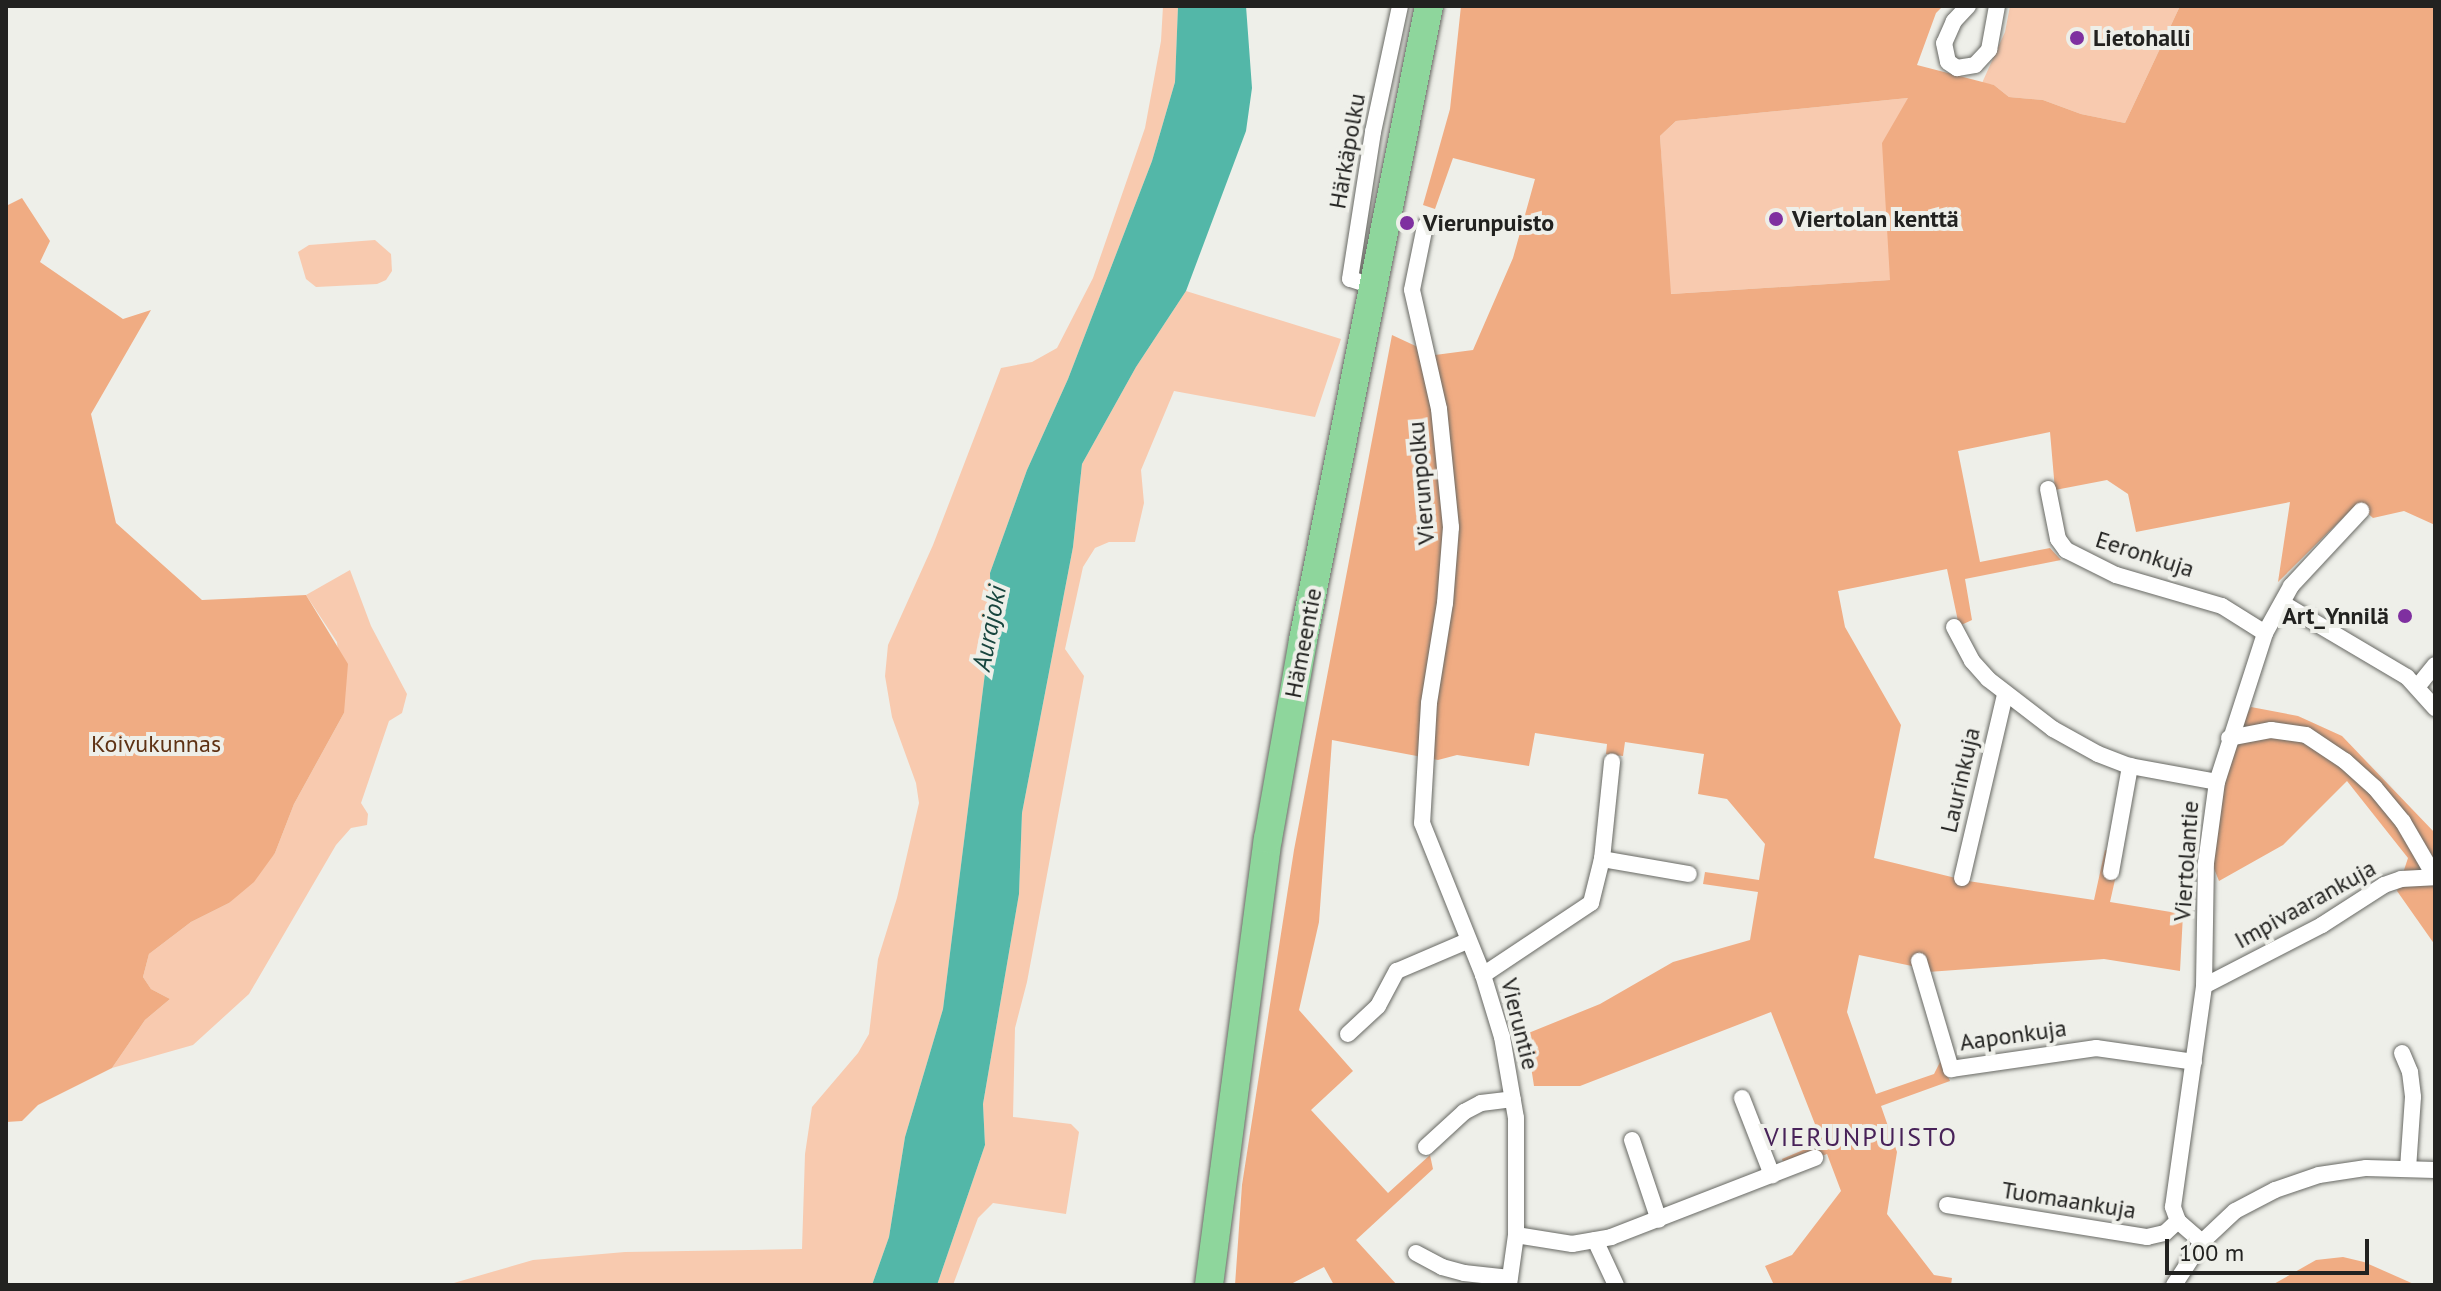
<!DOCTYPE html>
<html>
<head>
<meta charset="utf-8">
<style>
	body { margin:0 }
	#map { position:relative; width:2441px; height:1291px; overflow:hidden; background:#eeefe9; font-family:"PT Sans",sans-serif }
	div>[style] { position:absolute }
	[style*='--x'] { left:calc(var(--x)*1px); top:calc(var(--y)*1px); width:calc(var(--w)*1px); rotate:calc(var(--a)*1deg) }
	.green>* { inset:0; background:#f8caaf }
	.forest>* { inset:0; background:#f0ac83 }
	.water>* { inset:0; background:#53b7a8 }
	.roads { filter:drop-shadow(0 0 2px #686964) drop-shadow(0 0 2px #686964) }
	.minor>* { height:16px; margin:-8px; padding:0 8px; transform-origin:8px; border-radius:8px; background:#fff }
	.trunk>* { height:28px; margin:-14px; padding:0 14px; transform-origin:14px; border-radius:14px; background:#8ed69c }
	.dots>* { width:22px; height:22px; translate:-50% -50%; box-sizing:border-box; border:4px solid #eeefe9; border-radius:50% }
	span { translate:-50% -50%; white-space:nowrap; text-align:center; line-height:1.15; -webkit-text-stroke:8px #eeefe9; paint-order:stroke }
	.poi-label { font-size:24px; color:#222220; font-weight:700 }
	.left { translate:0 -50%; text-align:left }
	.right { translate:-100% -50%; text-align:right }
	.street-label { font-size:24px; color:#222220 }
	.park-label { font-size:24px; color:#5e3214 }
	.water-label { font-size:26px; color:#18453e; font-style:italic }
	.neighbourhood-label { font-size:26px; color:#482259; letter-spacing:2px }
	.frame { position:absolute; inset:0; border:8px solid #222220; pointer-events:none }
	.scale { position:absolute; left:2165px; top:1239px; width:204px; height:36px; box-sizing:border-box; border:4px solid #222220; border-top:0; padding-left:10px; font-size:24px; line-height:28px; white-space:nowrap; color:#222220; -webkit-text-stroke:6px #eeefe9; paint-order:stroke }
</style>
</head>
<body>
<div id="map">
	<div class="green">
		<div style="clip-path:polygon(1163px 6px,1178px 6px,1175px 82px,1152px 161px,1068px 379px,1027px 470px,990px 573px,991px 625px,943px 1009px,905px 1137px,889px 1237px,872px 1285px,447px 1285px,533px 1260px,625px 1252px,802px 1249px,805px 1154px,812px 1107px,858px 1053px,869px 1034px,878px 959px,897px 898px,919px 803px,916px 783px,892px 717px,885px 676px,888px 645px,933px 545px,1001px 368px,1032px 362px,1057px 348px,1093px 278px,1145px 128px,1161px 41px)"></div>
		<div style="clip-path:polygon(2010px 6px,2180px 6px,2125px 123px,2081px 114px,2043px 100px,2009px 97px,1994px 85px,1982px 83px,2005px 32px)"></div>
		<div style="clip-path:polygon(1908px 98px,1890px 280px,1670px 294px,1660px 136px,1676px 121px)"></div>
		<div style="clip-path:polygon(375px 240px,391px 254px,392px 271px,386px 280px,377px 284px,316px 287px,306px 279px,298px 252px,309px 245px)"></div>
		<div style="clip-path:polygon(1186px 291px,1341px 339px,1315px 417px,1174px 391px,1141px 470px,1144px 503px,1135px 542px,1109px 542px,1095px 548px,1083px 567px,1065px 649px,1084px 676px,1027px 982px,1015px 1028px,1013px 1117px,1071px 1124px,1079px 1132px,1066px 1214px,993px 1203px,978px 1218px,953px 1285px,937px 1285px,985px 1145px,983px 1104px,1019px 894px,1022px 813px,1073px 547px,1082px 464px,1136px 367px)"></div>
		<div style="clip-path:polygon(350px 570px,371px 626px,407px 694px,402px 713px,389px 721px,361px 803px,368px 814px,367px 825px,351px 828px,336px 845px,249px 994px,193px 1045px,112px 1068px,145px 1020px,170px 999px,151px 989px,143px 977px,149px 954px,191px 922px,229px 903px,275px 853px,294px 804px,344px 713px,337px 642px,306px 595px)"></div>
	</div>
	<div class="forest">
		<div style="clip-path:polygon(evenodd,1461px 6px,1943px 6px,1936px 13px,1917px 65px,1994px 85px,2009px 97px,2043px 100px,2081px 114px,2125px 123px,2180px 6px,2435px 6px,2435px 525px,2404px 511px,2373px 518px,2357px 504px,2278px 582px,2290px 502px,2136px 532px,2128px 494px,2107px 480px,2055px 490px,2050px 432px,1958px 451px,1980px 562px,2050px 548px,2061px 560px,1965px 579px,1972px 620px,1959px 626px,1947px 569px,1838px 591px,1845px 627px,1901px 725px,1874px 858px,1968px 881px,2094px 900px,2105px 850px,2121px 853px,2110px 902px,2183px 914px,2180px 971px,2104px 959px,1928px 972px,1922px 994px,1912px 966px,1859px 955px,1847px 1012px,1876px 1094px,1934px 1074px,1941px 1060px,1950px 1081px,1881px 1106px,1897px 1152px,1887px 1214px,1934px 1275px,1952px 1278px,1951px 1285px,1774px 1285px,1765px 1266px,1792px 1255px,1841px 1191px,1827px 1154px,1786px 1170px,1782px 1159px,1822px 1142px,1771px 1012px,1580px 1086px,1534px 1086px,1526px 1034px,1600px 1004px,1673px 962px,1750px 940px,1758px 892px,1703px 884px,1705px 872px,1759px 880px,1765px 844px,1727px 799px,1698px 794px,1704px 754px,1625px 742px,1623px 756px,1606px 754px,1607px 744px,1535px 733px,1529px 766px,1457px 755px,1438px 760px,1332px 740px,1319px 922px,1299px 1010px,1353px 1071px,1311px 1110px,1388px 1193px,1430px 1155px,1433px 1169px,1356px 1240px,1397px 1285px,1334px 1285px,1324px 1267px,1289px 1285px,1235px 1285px,1242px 1185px,1294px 850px,1392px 335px,1435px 355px,1473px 350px,1513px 258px,1535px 179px,1453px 158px,1435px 209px,1423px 205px,1450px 109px,1461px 6px,1908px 98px,1882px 143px,1890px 280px,1671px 294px,1660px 136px,1676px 121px,1908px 98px)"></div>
		<div style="clip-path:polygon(22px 198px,50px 241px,40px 262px,123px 319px,151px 310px,91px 414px,116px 523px,202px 600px,306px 595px,348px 664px,344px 713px,294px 804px,275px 853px,254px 882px,229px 903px,191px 922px,149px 954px,143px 977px,151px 989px,170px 999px,145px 1020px,112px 1068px,38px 1105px,22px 1121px,6px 1122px,6px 206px)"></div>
		<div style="clip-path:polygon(2251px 707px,2298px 716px,2342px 736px,2435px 833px,2435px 945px,2397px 891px,2408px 858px,2347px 781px,2283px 845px,2219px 881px,2213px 866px,2222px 796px,2239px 728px)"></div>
		<div style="clip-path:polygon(2343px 1257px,2364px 1262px,2416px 1285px,2272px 1285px,2316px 1260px)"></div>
	</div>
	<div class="water">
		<div style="clip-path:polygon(1178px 6px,1246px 6px,1252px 88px,1246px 131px,1186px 291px,1136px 367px,1082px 464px,1073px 547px,1022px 813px,1019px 894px,983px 1104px,985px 1145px,937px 1285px,872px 1285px,889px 1237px,905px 1137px,943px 1009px,991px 625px,990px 573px,1027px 470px,1068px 379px,1152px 161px,1175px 82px)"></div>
	</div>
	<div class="roads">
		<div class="minor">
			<div style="--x:1968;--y:6;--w:21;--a:133"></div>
			<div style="--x:1954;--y:21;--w:24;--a:114"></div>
			<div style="--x:1944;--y:43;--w:19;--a:78"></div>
			<div style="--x:1948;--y:62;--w:11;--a:34"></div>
			<div style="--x:1957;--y:68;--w:18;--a:-9"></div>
			<div style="--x:1975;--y:65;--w:21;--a:-47"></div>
			<div style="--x:1989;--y:50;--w:45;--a:-79.7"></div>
			<div style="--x:1425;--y:226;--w:65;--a:101.5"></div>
			<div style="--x:1412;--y:290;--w:122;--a:77.2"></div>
			<div style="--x:1439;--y:409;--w:119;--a:84.2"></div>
			<div style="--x:1451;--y:527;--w:76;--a:94.5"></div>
			<div style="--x:1445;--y:603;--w:101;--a:99.1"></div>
			<div style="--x:1429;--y:703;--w:120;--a:93.3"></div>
			<div style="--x:1422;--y:823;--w:164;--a:68.1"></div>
			<div style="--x:1483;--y:975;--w:65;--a:73"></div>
			<div style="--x:1502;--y:1037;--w:82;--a:80.2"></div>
			<div style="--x:1516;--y:1118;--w:117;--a:90"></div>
			<div style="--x:1516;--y:1235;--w:50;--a:98"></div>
			<div style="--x:1375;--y:287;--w:26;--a:-162"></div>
			<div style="--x:1350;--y:279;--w:149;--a:-81.1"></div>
			<div style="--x:1373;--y:132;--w:129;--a:-77.9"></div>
			<div style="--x:2048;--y:489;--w:51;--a:78.7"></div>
			<div style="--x:2058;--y:539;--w:14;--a:54"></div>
			<div style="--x:2066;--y:550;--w:56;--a:26.6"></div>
			<div style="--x:2116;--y:575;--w:110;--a:16.3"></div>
			<div style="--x:2222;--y:606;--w:51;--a:32.1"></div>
			<div style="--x:2282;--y:603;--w:145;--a:30.6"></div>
			<div style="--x:2407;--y:677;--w:42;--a:47.9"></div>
			<div style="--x:1954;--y:627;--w:38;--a:62"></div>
			<div style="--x:1972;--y:661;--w:24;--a:48"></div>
			<div style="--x:1988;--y:679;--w:82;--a:37.6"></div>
			<div style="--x:2053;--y:729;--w:51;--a:29.1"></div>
			<div style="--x:2098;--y:754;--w:34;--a:21"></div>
			<div style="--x:2130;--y:766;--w:88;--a:10.4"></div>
			<div style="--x:2418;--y:686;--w:27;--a:-51"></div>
			<div style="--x:2229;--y:738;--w:43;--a:-10.8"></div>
			<div style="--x:2271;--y:730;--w:35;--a:8"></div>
			<div style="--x:2306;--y:735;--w:47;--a:33.7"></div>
			<div style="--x:2345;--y:761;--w:40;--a:42"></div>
			<div style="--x:2375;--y:788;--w:44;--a:50.5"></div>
			<div style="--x:2403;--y:822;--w:64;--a:59.8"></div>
			<div style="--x:1602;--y:859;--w:88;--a:9.8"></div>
			<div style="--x:2111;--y:872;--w:108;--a:-79.8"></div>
			<div style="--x:1962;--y:878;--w:189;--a:-76.8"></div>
			<div style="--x:1919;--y:961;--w:113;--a:73.5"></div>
			<div style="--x:1951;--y:1069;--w:147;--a:-8.2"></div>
			<div style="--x:2096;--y:1048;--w:99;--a:8.1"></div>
			<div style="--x:1483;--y:975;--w:130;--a:-33.7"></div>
			<div style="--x:1591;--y:903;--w:45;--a:-76"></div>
			<div style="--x:1602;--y:859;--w:98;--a:-84.1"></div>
			<div style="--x:2204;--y:986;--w:133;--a:-27.3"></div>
			<div style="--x:2322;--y:925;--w:74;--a:-32.8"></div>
			<div style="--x:2384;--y:885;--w:18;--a:-19"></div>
			<div style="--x:2401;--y:879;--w:33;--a:-3"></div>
			<div style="--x:1348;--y:1034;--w:41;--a:-43"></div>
			<div style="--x:1378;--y:1006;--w:40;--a:-62"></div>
			<div style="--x:1397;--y:971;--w:76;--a:-23.2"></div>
			<div style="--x:2402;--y:1053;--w:21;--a:67"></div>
			<div style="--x:2410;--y:1072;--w:25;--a:83"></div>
			<div style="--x:2413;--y:1097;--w:71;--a:94"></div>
			<div style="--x:1742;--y:1098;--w:83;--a:68.7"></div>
			<div style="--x:1632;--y:1140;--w:84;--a:71.4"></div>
			<div style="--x:1426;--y:1147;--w:52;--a:-42.6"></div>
			<div style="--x:1464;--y:1112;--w:19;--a:-28"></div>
			<div style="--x:1481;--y:1103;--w:32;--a:-7"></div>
			<div style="--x:1947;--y:1205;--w:203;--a:9.1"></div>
			<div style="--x:2147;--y:1237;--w:18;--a:-13"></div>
			<div style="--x:2165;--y:1233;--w:18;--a:-43"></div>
			<div style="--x:1516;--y:1235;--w:57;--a:9.1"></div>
			<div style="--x:1572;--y:1244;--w:40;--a:-10"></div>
			<div style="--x:1611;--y:1237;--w:219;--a:-21.2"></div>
			<div style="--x:1595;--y:1240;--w:50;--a:65"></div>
			<div style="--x:2202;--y:1242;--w:32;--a:-139"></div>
			<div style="--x:2178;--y:1221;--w:15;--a:-110"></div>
			<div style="--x:2173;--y:1207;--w:223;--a:-82"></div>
			<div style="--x:2204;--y:986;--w:123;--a:-89.1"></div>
			<div style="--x:2206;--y:863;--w:82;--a:-82.3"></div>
			<div style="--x:2217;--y:782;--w:157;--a:-72.1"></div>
			<div style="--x:2265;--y:633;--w:54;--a:-61"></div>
			<div style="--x:2291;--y:586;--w:103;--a:-47"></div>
			<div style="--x:1416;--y:1253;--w:30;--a:28"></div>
			<div style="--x:1442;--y:1267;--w:23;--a:15"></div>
			<div style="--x:1464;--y:1273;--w:46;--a:6.2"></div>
			<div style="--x:2174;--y:1285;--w:51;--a:-56.9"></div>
			<div style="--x:2202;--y:1242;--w:45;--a:-43.2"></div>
			<div style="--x:2235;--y:1211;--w:45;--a:-27.7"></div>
			<div style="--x:2275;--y:1190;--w:46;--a:-18.8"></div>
			<div style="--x:2319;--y:1175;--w:48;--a:-8.5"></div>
			<div style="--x:2366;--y:1168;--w:69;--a:1.7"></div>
		</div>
		<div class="trunk">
			<div style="--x:1209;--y:1285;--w:450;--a:-82.5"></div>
			<div style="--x:1268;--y:839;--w:202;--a:-80"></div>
			<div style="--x:1303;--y:640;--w:646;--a:-78.76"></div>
		</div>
	</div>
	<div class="dots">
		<div style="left:2077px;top:38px;background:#7f30a0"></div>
		<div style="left:1776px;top:219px;background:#7f30a0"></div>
		<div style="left:1407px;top:223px;background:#7f30a0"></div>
		<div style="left:2405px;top:616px;background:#7f30a0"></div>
	</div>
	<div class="poi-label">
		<span class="left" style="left:2093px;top:38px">Lietohalli</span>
		<span class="left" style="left:1792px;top:219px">Viertolan kenttä</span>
		<span class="left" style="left:1423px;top:223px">Vierunpuisto</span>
		<span class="right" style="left:2389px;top:616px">Art_Ynnilä</span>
	</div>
	<div class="street-label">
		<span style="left:1347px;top:151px;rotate:-80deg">Härkäpolku</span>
		<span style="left:1421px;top:483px;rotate:-95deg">Vierunpolku</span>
		<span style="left:2145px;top:554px;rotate:18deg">Eeronkuja</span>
		<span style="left:1303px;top:643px;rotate:-79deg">Hämeentie</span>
		<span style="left:1960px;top:780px;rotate:-77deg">Laurinkuja</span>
		<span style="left:2186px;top:861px;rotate:-86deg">Viertolantie</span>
		<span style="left:2305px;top:904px;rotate:-29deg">Impivaarankuja</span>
		<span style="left:1520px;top:1024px;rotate:76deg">Vieruntie</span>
		<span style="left:2013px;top:1035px;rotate:-8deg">Aaponkuja</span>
		<span style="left:2069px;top:1200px;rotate:9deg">Tuomaankuja</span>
	</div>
	<div class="park-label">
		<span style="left:156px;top:744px">Koivukunnas</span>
	</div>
	<div class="water-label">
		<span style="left:989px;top:628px;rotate:-79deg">Aurajoki</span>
	</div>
	<div class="neighbourhood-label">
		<span style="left:1861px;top:1137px">VIERUNPUISTO</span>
	</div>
	<div class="frame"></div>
	<div class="scale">100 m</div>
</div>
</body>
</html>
